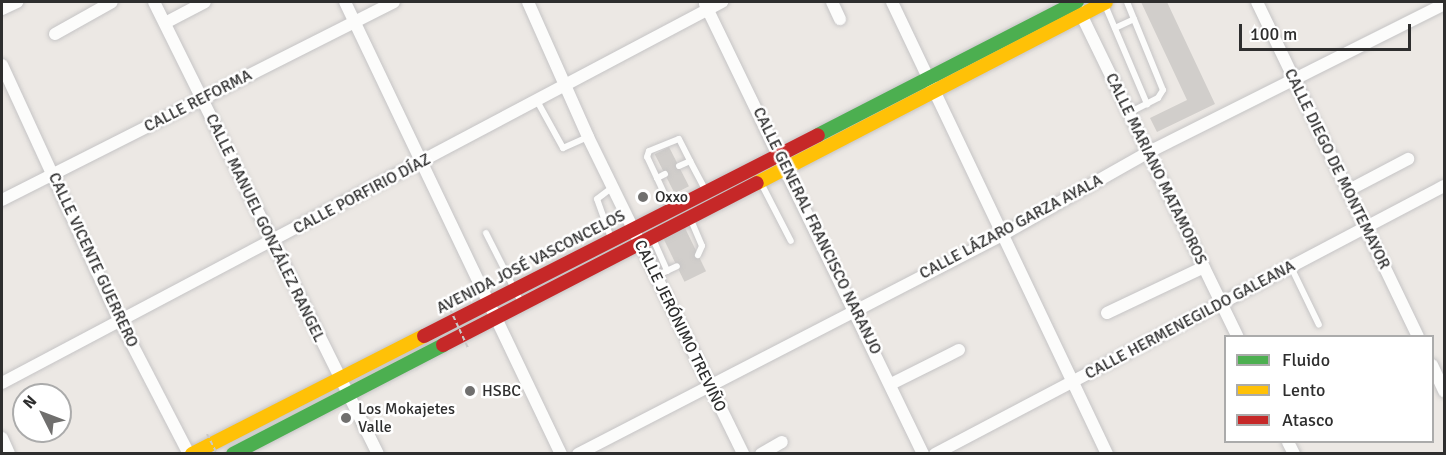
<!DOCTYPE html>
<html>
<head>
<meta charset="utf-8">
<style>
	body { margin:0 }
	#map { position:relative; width:1446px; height:455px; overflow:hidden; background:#ece8e4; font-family:Signika,sans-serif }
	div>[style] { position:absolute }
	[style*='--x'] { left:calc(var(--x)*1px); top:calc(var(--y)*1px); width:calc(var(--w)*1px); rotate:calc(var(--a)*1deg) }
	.building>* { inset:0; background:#d1cecb; transform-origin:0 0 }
	.roads { filter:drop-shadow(0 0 2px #c5c4c5) drop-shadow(0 0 2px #c5c4c5) }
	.lane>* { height:6px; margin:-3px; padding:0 3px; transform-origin:3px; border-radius:3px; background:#fcfcfb }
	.street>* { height:12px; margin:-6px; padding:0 6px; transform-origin:6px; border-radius:6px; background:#fcfcfb }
	.fast>* { height:14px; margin:-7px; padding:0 7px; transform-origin:7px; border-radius:7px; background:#4caf50 }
	.slow>* { height:14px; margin:-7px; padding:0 7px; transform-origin:7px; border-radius:7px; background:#ffc107 }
	.jam>* { height:14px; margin:-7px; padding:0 7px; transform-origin:7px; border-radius:7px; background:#c62828 }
	.path-bridge>* { height:2px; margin-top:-1px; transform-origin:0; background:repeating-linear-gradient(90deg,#c9c9c8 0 4.5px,transparent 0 7.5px) }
	.dots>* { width:16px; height:16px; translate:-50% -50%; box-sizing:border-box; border:3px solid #fff; border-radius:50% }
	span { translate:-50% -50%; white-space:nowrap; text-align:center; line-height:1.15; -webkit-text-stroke:5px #fff; paint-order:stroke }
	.street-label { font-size:16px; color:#2e2e2e }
	.poi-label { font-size:16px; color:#2e2e2e }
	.left { translate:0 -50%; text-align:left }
	.frame { position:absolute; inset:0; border:3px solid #2e2e2e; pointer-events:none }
	.legend { position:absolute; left:1224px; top:335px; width:210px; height:108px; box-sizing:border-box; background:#fff; border:2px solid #ababab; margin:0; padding:8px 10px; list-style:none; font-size:18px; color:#2e2e2e }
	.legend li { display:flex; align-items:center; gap:12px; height:30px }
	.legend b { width:30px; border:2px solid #ababab }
	.north { position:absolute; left:12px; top:383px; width:60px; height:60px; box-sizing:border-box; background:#fff; border:2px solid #ababab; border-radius:50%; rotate:312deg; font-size:16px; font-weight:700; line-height:24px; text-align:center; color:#2e2e2e }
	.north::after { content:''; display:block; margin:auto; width:21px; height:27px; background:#706f6e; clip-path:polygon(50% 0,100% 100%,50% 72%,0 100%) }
	.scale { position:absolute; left:1239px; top:24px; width:172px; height:27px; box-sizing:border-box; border:3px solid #2e2e2e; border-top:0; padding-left:8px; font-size:18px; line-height:21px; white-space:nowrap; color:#2e2e2e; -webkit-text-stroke:4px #fff; paint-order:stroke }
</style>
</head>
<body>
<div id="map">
	<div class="building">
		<div style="clip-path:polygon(1141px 2px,1167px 2px,1215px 104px,1157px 132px,1150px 118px,1187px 100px)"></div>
		<div style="left:669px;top:147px;width:44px;height:16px;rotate:63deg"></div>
		<div style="left:685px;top:228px;width:48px;height:24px;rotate:64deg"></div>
	</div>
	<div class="roads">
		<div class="lane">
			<div style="--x:1127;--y:2;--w:95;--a:67.8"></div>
			<div style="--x:1163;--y:90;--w:9;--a:122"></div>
			<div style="--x:1158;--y:98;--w:33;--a:153"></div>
			<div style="--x:1105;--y:5;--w:108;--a:67"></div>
			<div style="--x:1115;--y:28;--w:21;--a:-25"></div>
			<div style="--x:536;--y:99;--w:56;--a:61.1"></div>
			<div style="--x:563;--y:148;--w:27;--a:-24"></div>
			<div style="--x:679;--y:166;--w:12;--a:-24"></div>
			<div style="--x:690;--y:161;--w:32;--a:62"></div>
			<div style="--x:665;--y:174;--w:9;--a:153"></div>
			<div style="--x:657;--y:178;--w:33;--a:65"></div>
			<div style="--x:657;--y:178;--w:23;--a:-115"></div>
			<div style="--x:647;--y:157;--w:6;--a:-72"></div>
			<div style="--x:649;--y:151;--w:32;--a:-22"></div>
			<div style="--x:679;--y:139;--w:25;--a:63"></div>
			<div style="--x:761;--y:183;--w:65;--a:62.7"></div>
			<div style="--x:691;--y:220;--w:28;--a:67"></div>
			<div style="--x:702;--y:246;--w:10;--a:114"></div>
			<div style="--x:486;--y:233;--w:80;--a:63.1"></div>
			<div style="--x:611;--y:238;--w:41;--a:-109.7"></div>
			<div style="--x:597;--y:199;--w:20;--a:-37"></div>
			<div style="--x:653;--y:239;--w:35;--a:66"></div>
			<div style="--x:1291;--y:267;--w:64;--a:64.2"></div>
			<div style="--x:656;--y:276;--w:23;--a:-25"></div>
		</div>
		<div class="street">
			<div style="--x:154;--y:2;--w:504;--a:63.64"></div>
			<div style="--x:345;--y:2;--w:501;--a:64.46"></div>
			<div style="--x:528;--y:2;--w:148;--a:66"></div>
			<div style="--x:588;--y:137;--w:353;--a:63.9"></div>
			<div style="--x:832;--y:2;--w:19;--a:65"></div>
			<div style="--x:892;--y:2;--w:501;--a:64.56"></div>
			<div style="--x:1257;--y:2;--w:371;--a:64.3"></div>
			<div style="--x:705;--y:4;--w:500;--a:64.15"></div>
			<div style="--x:1078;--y:8;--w:365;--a:64.1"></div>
			<div style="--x:2;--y:9;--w:17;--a:-25"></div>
			<div style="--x:165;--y:23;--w:45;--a:-27.7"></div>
			<div style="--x:55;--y:34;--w:65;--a:-29.3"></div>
			<div style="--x:2;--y:65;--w:282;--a:65.3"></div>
			<div style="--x:120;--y:321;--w:150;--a:62.6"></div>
			<div style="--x:1349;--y:190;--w:67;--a:-27.7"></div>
			<div style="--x:2;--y:200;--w:439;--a:-26.8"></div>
			<div style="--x:1107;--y:313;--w:107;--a:-25.4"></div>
			<div style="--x:1432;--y:365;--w:29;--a:65"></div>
			<div style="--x:2;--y:383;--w:815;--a:-27.89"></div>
			<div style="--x:891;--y:384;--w:76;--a:-26.6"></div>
			<div style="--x:2;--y:438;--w:17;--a:66"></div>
			<div style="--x:1288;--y:442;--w:13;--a:63"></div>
			<div style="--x:578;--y:454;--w:477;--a:-27.3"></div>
			<div style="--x:1002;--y:235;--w:167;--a:-29.5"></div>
			<div style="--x:1147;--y:153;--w:332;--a:-26.6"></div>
			<div style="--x:761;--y:454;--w:24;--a:-30"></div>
			<div style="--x:935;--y:454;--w:575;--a:-27.77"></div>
		</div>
		<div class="fast">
			<div style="--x:818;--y:135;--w:291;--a:-27.2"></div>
			<div style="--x:233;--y:454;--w:237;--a:-27.4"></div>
		</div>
		<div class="slow">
			<div style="--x:757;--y:183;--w:393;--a:-27.4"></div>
			<div style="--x:192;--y:454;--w:260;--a:-27"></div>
		</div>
		<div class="jam">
			<div style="--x:424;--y:336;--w:442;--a:-27"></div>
			<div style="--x:443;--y:345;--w:353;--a:-27.3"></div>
		</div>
	</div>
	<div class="path-bridge">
		<div style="--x:450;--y:309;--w:43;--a:65.2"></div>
		<div style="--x:207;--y:434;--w:22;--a:63"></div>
	</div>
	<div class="dots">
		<div style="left:643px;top:197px;background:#706f6e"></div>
		<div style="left:470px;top:391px;background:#706f6e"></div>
		<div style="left:346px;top:418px;background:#706f6e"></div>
	</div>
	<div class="street-label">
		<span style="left:198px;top:101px;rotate:-27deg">CALLE REFORMA</span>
		<span style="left:1156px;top:169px;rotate:64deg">CALLE MARIANO MATAMOROS</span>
		<span style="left:1337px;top:169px;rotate:64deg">CALLE DIEGO DE MONTEMAYOR</span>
		<span style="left:362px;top:194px;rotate:-28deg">CALLE PORFIRIO DÍAZ</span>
		<span style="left:1011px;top:227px;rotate:-28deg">CALLE LÁZARO GARZA AYALA</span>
		<span style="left:265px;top:228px;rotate:64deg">CALLE MANUEL GONZÁLEZ RANGEL</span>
		<span style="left:817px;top:231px;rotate:64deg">CALLE GENERAL FRANCISCO NARANJO</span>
		<span style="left:93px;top:260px;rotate:65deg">CALLE VICENTE GUERRERO</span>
		<span style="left:531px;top:262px;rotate:-27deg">AVENIDA JOSÉ VASCONCELOS</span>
		<span style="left:1190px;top:320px;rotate:-28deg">CALLE HERMENEGILDO GALEANA</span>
		<span style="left:680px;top:326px;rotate:64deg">CALLE JERÓNIMO TREVIÑO</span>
	</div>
	<div class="poi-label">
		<span class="left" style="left:655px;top:197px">Oxxo</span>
		<span class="left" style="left:482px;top:391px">HSBC</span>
		<span class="left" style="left:358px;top:418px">Los Mokajetes<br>Valle</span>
	</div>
	<div class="frame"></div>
	<ul class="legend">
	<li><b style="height:8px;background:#4caf50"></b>Fluido</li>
	<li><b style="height:8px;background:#ffc107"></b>Lento</li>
	<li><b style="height:8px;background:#c62828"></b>Atasco</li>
	</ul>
	<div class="north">N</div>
	<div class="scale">100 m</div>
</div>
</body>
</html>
